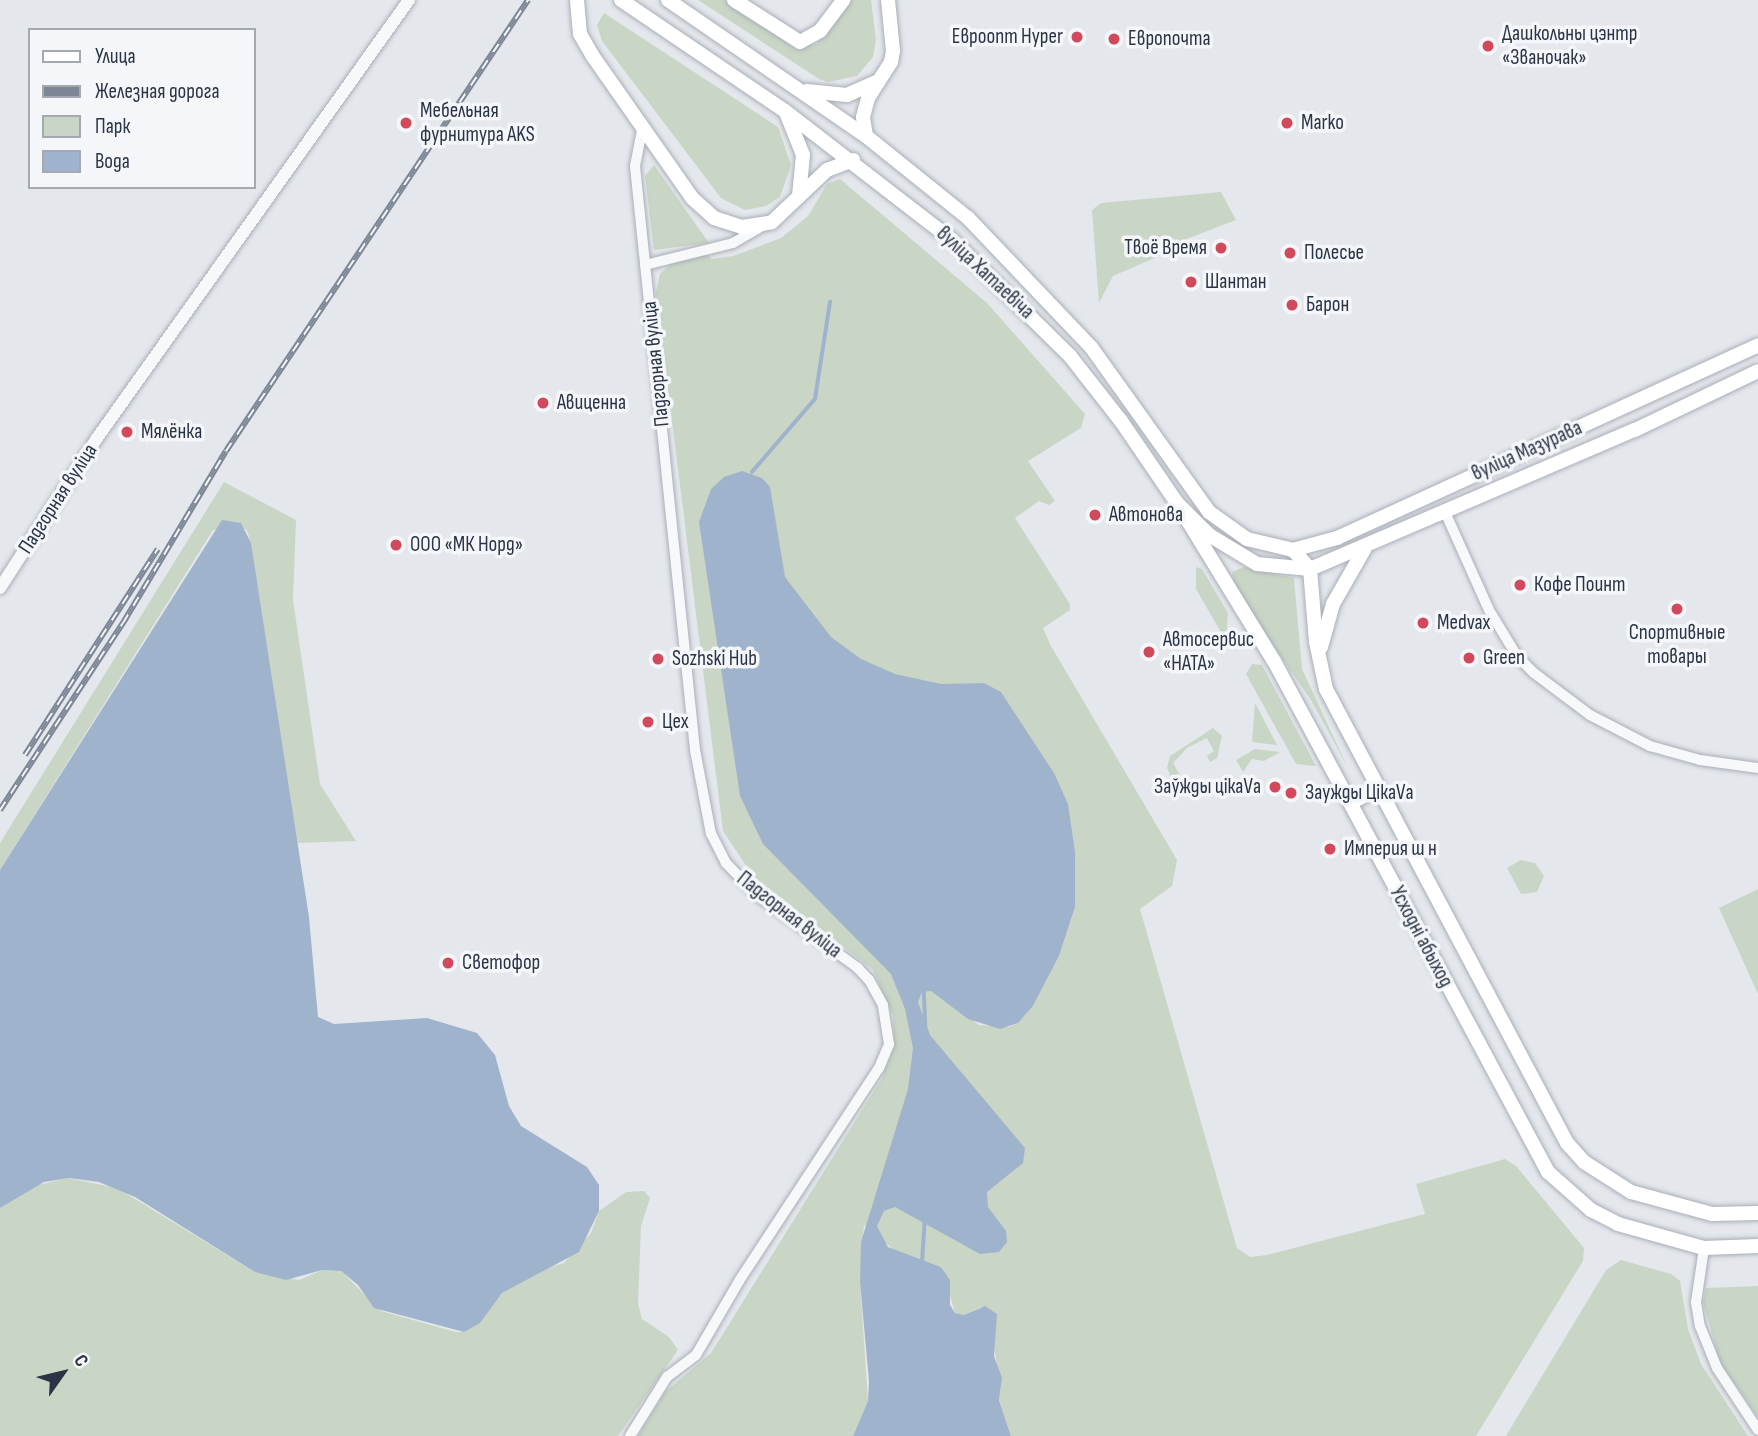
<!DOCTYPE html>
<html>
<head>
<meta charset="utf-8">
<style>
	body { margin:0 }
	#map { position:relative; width:1758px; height:1436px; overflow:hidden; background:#e4e7ec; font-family:"Sofia Sans Condensed",sans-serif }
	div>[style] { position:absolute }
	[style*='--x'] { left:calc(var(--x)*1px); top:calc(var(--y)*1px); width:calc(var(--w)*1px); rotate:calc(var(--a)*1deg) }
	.green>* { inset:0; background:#c9d6c5 }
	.water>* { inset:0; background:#9fb4cc }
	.stream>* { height:3.5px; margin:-1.75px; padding:0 1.75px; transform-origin:1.75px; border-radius:1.75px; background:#9fb4cc }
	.roads { filter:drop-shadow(0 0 2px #a9aeb7) drop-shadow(0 0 2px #a9aeb7) }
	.minor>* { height:10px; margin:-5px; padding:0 5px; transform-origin:5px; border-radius:5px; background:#f7f8fa }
	.tertiary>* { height:12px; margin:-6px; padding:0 6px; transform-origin:6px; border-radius:6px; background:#f7f8fa }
	.secondary>* { height:14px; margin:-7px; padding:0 7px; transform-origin:7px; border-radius:7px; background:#fff }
	.primary>* { height:14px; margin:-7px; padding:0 7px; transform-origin:7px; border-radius:7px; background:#fff }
	.rail>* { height:6px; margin-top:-3px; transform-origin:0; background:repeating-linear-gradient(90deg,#f4f6f9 0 10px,#7d8696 0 20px); box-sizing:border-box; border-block:2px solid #7d8696 }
	.dots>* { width:19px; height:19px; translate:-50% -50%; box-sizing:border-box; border:4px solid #f4f6f9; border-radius:50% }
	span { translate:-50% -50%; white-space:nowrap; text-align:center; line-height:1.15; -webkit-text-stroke:7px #f4f6f9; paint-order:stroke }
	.poi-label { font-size:21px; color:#2b3445 }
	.left { translate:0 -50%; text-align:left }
	.right { translate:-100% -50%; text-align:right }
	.street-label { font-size:21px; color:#2b3445 }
	.legend { position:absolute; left:28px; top:28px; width:228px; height:161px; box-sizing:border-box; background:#f4f6f9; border:2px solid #a4a8b1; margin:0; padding:9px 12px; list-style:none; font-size:21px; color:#2b3445 }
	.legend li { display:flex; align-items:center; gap:14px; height:35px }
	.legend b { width:35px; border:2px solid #a4a8b1 }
	.north { position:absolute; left:28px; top:1338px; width:70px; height:70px; -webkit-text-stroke:5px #f4f6f9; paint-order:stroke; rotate:56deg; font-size:19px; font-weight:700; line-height:28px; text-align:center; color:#2b3445 }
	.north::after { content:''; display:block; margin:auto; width:24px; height:32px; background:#2b3445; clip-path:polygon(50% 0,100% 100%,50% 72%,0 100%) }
</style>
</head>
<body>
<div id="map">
	<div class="green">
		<div style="clip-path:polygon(698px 0,725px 0,796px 49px,817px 44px,849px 0,871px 0,876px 40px,873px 57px,857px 76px,828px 82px,819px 79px)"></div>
		<div style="clip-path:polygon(604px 13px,778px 127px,791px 165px,780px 197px,766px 206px,745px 210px,721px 198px,602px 41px,597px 25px)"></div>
		<div style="clip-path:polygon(654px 165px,709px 243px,654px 250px,645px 176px)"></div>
		<div style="clip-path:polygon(evenodd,840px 179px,987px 303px,1085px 414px,1081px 428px,1028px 461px,1055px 501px,1049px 505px,1039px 501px,1015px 518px,1070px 604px,1070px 610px,1043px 628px,1051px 646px,1177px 860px,1172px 886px,1140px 909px,1237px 1248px,1250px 1257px,1267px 1255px,1425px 1214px,1416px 1184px,1505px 1159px,1516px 1166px,1584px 1248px,1583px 1261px,1476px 1436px,1011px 1436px,999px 1399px,1001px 1386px,994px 1348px,981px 1307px,964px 1315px,955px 1313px,942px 1267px,895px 1251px,864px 1225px,860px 1282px,868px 1401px,853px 1436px,638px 1436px,665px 1392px,711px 1353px,882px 1078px,894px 1047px,893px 1015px,873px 970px,753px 876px,723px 831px,656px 292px,660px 274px,674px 261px,706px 254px,712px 259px,733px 256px,781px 238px,808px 216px,827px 184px,840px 179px,1075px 907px,1059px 956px,1033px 1006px,1018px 1023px,1009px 1027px,979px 1025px,939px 996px,1075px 907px)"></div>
		<div style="clip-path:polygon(1221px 192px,1236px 220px,1171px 245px,1164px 254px,1113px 276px,1099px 303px,1092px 210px,1101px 203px)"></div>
		<div style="clip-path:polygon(224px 482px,296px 520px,293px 600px,320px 784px,356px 841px,294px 843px,249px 536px,246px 529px,213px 530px,0 870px,0 843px)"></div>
		<div style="clip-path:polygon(1196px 567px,1202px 569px,1228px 613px,1226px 641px,1196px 589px)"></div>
		<div style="clip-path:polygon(1244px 567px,1294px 578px,1302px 669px,1347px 766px,1311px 700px,1235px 590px,1232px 572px)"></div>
		<div style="clip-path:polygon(1252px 664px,1262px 665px,1316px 766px,1296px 764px,1246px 674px)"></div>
		<div style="clip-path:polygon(1255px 703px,1277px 745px,1252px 742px)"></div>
		<div style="clip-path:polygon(1213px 728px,1222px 736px,1217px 758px,1210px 762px,1207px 756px,1214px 751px,1207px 738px,1187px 748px,1173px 763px,1181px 777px,1173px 782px,1167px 768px,1170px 756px)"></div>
		<div style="clip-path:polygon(1255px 749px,1280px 752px,1264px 761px,1252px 759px,1243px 772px,1236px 760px)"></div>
		<div style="clip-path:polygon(1521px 860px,1535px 863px,1544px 876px,1537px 892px,1521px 894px,1507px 868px)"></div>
		<div style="clip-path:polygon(1758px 889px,1758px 994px,1719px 908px)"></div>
		<div style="clip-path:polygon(68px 1178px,117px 1188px,255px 1272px,299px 1280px,322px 1270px,341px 1271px,381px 1311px,456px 1332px,464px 1332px,502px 1293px,533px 1272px,564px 1263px,591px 1233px,599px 1211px,626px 1192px,644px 1191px,650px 1198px,641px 1226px,638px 1304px,642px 1319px,669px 1337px,678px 1350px,618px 1436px,0 1436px,0 1208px,34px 1186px)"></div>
		<div style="clip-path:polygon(1621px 1260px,1671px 1274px,1680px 1281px,1688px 1329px,1701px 1364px,1748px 1436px,1506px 1436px,1606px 1270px)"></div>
		<div style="clip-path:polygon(1758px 1286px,1758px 1417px,1720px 1362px,1703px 1302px,1706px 1288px)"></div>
	</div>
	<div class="water">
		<div style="clip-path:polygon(742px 471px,762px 478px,770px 487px,785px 577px,831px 637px,861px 659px,895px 674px,941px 684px,984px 683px,1001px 692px,1054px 773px,1068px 804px,1075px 852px,1075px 907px,1059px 956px,1033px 1006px,1018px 1023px,1000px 1029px,968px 1019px,931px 991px,922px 992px,918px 1002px,930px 1035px,1025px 1148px,1023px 1163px,987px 1192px,988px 1207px,1006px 1231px,1007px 1242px,999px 1252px,980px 1254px,895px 1207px,884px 1211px,877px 1226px,888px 1247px,941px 1267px,950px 1280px,950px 1305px,955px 1313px,964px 1315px,985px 1306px,997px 1314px,994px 1356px,1002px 1378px,999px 1400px,1011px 1436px,853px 1436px,868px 1401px,869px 1381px,860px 1282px,861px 1242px,908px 1089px,913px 1048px,905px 1009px,891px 974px,763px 844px,740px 796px,699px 522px,711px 489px,724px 477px)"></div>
		<div style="clip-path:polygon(222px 520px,241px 523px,251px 543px,309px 917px,318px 1017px,334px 1024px,427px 1018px,477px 1033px,495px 1055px,509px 1106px,521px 1126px,587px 1167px,599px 1185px,599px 1211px,579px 1252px,502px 1293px,480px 1323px,464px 1332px,374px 1308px,358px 1285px,341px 1271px,322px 1270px,286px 1280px,255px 1272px,135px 1197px,99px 1182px,69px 1178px,44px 1182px,0 1208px,0 870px)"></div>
	</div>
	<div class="stream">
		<div style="--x:752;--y:472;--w:96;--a:-49.2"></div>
		<div style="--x:815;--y:399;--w:98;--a:-81.2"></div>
		<div style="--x:924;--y:986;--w:45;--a:87.5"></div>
		<div style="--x:922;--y:1262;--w:45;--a:-86.2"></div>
	</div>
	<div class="roads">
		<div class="minor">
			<div style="--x:645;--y:265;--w:91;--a:-14"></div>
			<div style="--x:733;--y:243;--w:34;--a:-30"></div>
			<div style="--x:1445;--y:512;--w:107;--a:65.8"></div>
			<div style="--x:1489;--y:610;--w:54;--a:58.7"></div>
			<div style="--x:1517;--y:656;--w:24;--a:45"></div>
			<div style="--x:1534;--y:673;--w:70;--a:36.9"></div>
			<div style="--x:1590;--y:715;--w:68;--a:27.3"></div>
			<div style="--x:1650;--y:746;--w:52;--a:15.6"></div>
			<div style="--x:1700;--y:760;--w:59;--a:7.9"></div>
			<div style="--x:1704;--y:1248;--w:55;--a:98.4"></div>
			<div style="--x:1696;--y:1302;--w:24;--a:81"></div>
			<div style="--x:1700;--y:1326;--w:45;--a:68"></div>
			<div style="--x:1717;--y:1368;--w:74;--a:56.5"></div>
			<div style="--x:630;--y:1436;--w:70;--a:-57.9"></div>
			<div style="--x:667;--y:1377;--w:36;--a:-37"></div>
			<div style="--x:696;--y:1355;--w:86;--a:-59.8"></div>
			<div style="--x:739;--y:1281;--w:255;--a:-56.7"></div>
			<div style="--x:879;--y:1068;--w:26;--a:-67"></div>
			<div style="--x:889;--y:1044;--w:39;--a:-99"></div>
			<div style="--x:883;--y:1005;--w:29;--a:-119"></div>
			<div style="--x:869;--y:980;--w:16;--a:-133"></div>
			<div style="--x:858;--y:968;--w:125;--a:-144.1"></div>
			<div style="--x:757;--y:895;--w:45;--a:-134.1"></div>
			<div style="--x:726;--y:863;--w:33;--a:-117"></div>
			<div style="--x:711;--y:834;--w:86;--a:-100.8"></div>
			<div style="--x:695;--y:750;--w:587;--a:-95.87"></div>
			<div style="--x:635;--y:166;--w:37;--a:-79"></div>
		</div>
		<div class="tertiary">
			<div style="--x:0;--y:588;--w:179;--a:-57.1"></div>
			<div style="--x:97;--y:438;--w:538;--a:-54.54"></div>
		</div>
		<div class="secondary">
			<div style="--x:1293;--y:550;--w:46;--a:-15.3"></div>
			<div style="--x:1337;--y:538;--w:463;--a:-24.6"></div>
			<div style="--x:1310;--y:569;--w:353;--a:-23.2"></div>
			<div style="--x:1635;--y:430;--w:136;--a:-25.6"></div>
		</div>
		<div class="primary">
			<div style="--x:577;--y:0;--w:34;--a:85"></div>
			<div style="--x:580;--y:34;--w:24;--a:60"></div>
			<div style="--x:592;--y:55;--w:174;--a:55"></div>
			<div style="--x:692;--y:198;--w:30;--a:42"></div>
			<div style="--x:714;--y:218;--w:29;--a:18"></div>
			<div style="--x:742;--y:227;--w:30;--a:-9"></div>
			<div style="--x:772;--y:222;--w:76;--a:-43.4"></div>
			<div style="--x:827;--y:170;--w:28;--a:-21"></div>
			<div style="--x:621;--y:0;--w:198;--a:34.1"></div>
			<div style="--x:785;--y:111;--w:211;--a:37.7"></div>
			<div style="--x:952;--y:240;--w:165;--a:44.5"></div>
			<div style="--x:1070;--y:356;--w:83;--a:51.9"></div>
			<div style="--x:1121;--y:421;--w:99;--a:55.7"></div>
			<div style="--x:1177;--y:503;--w:45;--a:45"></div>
			<div style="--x:1209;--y:535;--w:56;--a:31.1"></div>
			<div style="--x:1257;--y:564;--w:53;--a:5.4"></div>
			<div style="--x:668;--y:0;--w:240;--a:34.5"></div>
			<div style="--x:866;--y:136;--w:131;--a:38.8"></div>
			<div style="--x:968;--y:218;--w:178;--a:46.4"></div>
			<div style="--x:1091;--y:347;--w:203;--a:54.4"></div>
			<div style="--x:1209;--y:512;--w:47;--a:35.4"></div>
			<div style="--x:1247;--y:539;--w:47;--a:13.4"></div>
			<div style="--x:1293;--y:550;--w:25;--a:48"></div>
			<div style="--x:734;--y:0;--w:78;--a:32.5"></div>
			<div style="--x:800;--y:42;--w:23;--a:-29"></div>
			<div style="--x:820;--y:31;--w:39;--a:-53"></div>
			<div style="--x:807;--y:91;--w:40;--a:5.7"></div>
			<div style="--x:847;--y:95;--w:34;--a:-24"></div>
			<div style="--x:787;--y:115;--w:43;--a:68.2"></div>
			<div style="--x:803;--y:155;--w:41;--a:95.6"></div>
			<div style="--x:866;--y:136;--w:19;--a:-99"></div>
			<div style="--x:863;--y:117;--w:20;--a:-75"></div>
			<div style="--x:868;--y:98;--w:43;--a:-57.4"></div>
			<div style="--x:891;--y:62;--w:11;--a:-80"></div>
			<div style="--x:893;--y:51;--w:51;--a:-95.6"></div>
			<div style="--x:1177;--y:503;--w:185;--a:58.5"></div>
			<div style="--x:1274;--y:661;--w:580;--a:61.8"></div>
			<div style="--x:1548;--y:1172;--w:57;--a:41.5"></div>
			<div style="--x:1591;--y:1210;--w:30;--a:27"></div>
			<div style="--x:1618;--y:1224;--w:89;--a:15.6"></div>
			<div style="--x:1704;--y:1248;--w:54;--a:-2.1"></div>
			<div style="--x:1310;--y:569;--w:73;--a:85.3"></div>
			<div style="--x:1316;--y:642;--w:48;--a:78"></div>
			<div style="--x:1326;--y:689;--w:514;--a:62.04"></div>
			<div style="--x:1567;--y:1143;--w:25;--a:48"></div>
			<div style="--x:1584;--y:1162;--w:56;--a:32.6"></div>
			<div style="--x:1631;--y:1192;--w:84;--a:15.2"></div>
			<div style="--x:1712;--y:1214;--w:46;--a:-1.2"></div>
			<div style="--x:1321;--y:647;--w:45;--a:-74.4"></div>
			<div style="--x:1333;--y:604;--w:64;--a:-60.3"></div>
			<div style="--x:1351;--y:803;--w:31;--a:-29"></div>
		</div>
	</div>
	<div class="rail">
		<div style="--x:25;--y:755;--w:245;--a:-57.2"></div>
		<div style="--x:0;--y:810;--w:224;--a:-56.7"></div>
		<div style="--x:123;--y:623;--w:200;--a:-59.1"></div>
		<div style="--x:226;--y:451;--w:543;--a:-56.19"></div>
	</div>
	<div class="dots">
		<div style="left:1077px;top:37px;background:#d1495b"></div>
		<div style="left:1114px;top:39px;background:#d1495b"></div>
		<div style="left:1488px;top:46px;background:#d1495b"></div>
		<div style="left:406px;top:123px;background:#d1495b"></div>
		<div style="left:1287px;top:123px;background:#d1495b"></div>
		<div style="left:1221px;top:248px;background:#d1495b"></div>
		<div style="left:1290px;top:253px;background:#d1495b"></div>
		<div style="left:1191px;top:282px;background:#d1495b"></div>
		<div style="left:1292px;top:305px;background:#d1495b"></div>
		<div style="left:543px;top:403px;background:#d1495b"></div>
		<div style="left:127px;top:432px;background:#d1495b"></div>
		<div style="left:1095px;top:515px;background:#d1495b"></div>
		<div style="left:396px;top:545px;background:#d1495b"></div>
		<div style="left:1520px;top:585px;background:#d1495b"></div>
		<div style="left:1677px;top:609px;background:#d1495b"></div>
		<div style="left:1423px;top:623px;background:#d1495b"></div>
		<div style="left:1149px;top:652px;background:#d1495b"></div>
		<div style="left:1469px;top:658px;background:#d1495b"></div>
		<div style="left:658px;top:659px;background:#d1495b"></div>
		<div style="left:648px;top:722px;background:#d1495b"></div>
		<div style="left:1275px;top:787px;background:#d1495b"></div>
		<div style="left:1291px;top:793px;background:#d1495b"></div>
		<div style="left:1330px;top:849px;background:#d1495b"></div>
		<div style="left:448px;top:963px;background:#d1495b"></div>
	</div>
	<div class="poi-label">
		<span class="left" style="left:1502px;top:46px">Дашкольны цэнтр<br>«Званочак»</span>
		<span class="right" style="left:1063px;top:37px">Евроопт Hyper</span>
		<span class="left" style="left:1128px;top:39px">Европочта</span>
		<span class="left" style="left:420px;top:123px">Мебельная<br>фурнитура AKS</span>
		<span class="left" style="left:1301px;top:123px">Marko</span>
		<span class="right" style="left:1207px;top:248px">Твоё Время</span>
		<span class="left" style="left:1304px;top:253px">Полесье</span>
		<span class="left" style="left:1205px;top:282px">Шантан</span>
		<span class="left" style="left:1306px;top:305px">Барон</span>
		<span class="left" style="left:557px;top:403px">Авиценна</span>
		<span class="left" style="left:141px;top:432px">Мялёнка</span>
		<span class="left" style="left:1109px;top:515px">Автонова</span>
		<span class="left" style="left:410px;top:545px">ООО «МК Норд»</span>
		<span class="left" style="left:1534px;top:585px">Кофе Поинт</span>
		<span class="left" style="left:1437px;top:623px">Medvax</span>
		<span style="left:1677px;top:645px">Спортивные<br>товары</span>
		<span class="left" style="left:1163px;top:652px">Автосервис<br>«НАТА»</span>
		<span class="left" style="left:1483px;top:658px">Green</span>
		<span class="left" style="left:672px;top:659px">Sozhski Hub</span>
		<span class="left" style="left:662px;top:722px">Цех</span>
		<span class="right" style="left:1261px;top:787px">Заўжды цікаVа</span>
		<span class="left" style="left:1305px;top:793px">Заужды ЦікаVа</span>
		<span class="left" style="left:1344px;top:849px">Империя ш н</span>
		<span class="left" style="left:462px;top:963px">Светофор</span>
	</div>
	<div class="street-label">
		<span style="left:985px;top:273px;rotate:43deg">вуліца Хатаевіча</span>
		<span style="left:656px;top:364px;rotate:-96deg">Падгорная вуліца</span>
		<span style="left:1527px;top:451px;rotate:-24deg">вуліца Мазурава</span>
		<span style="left:58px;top:499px;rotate:-57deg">Падгорная вуліца</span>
		<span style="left:789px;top:915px;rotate:38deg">Падгорная вуліца</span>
		<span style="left:1421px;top:937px;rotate:62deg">Усходні абыход</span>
	</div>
	<ul class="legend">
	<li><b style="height:9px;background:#fff"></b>Улица</li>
	<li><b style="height:9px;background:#7d8696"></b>Железная дорога</li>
	<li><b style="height:19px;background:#c9d6c5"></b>Парк</li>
	<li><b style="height:19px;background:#9fb4cc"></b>Вода</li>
	</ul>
	<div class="north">С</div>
</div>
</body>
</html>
